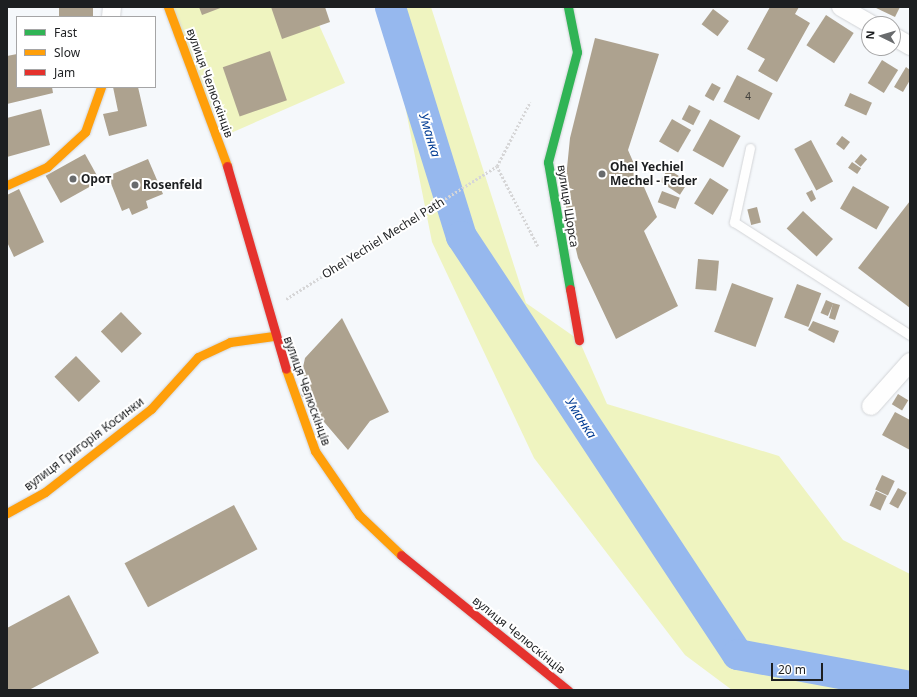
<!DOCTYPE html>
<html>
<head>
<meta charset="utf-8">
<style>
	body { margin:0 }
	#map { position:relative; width:917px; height:697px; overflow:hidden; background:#f5f8fb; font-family:"Noto Sans",sans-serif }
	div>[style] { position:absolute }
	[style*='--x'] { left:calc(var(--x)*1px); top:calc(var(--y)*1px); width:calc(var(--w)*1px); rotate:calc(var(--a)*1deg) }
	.green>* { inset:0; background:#eff4c0 }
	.river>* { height:31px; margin:-15.5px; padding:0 15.5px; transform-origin:15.5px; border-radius:15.5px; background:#96b8ee }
	.building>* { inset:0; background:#ada28f; transform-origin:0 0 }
	.path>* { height:2.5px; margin-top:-1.25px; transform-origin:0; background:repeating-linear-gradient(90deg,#d6d6d7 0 2px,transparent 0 4px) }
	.roads { filter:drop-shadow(0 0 1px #d2d4d7) drop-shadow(0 0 1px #d2d4d7) }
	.lane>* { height:9px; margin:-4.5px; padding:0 4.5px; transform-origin:4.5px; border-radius:4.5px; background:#fefefe }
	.street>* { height:18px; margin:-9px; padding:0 9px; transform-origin:9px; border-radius:9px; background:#fefefe }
	.fast>* { height:9px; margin:-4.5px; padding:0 4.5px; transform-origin:4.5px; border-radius:4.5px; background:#30b455 }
	.slow>* { height:9px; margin:-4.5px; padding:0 4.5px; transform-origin:4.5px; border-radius:4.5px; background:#ff9f0a }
	.jam>* { height:9px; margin:-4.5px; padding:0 4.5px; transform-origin:4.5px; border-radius:4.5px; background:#e5322d }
	.dots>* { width:11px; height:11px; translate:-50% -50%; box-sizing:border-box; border:2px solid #fff; border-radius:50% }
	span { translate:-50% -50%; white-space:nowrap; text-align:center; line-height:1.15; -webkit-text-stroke:4px #fff; paint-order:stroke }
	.number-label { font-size:10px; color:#41403c }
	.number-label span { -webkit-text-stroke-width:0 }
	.street-label { font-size:12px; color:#1d1f21 }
	.poi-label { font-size:12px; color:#1d1f21; font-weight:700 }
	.left { translate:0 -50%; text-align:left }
	.water-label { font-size:13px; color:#023c94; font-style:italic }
	.frame { position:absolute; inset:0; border:8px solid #1d1f21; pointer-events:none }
	.legend { position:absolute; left:16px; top:16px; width:140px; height:72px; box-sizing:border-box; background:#fff; border:1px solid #a5a5a6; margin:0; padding:5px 7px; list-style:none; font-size:12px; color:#1d1f21 }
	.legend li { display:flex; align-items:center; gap:8px; height:20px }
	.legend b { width:20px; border:1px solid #a5a5a6 }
	.north { position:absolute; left:861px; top:16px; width:40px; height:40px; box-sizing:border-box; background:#fff; border:1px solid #a5a5a6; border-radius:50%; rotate:275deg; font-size:11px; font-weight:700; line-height:16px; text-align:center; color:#1d1f21 }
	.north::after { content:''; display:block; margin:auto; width:14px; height:18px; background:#696b6d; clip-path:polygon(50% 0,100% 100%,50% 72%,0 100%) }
	.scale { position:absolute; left:771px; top:663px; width:52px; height:18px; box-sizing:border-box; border:2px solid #1d1f21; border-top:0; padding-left:5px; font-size:12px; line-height:14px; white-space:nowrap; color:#1d1f21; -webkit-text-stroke:3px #fff; paint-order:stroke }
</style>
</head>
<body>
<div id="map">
	<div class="green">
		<div style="clip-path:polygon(167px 7px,311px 7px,345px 83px,224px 136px)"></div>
		<div style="clip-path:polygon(379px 7px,431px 7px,526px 303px,579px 340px,607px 404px,779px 456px,843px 540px,910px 574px,910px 690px,732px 690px,685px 655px,534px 458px,432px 242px,389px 25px)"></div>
	</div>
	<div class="river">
		<div style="--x:390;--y:7;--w:240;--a:72.8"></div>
		<div style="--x:461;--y:236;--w:501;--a:56.56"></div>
		<div style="--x:737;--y:654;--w:176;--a:10.5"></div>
	</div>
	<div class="building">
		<div style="left:59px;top:7px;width:34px;height:10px"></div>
		<div style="clip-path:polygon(199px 7px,223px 7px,202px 15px)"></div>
		<div style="clip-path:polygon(271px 7px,325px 7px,330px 22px,282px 39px)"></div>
		<div style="clip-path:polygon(770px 7px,799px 7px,795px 14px,810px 23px,777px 82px,758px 71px,765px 59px,747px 49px)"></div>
		<div style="clip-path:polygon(874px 7px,900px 7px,895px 17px)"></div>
		<div style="left:713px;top:9px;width:20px;height:19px;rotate:37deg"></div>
		<div style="left:826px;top:15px;width:33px;height:36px;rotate:33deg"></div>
		<div style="clip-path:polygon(595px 38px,659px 54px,628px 150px,657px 217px,644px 231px,678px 306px,616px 339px,578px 258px,564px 198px,570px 138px)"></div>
		<div style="left:270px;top:51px;width:52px;height:50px;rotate:71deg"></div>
		<div style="clip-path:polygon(17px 54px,17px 87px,52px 87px,53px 93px,7px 104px,7px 56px)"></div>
		<div style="left:882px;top:60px;width:19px;height:27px;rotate:32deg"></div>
		<div style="clip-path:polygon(906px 67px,910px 70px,910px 80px,903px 92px,894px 87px)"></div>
		<div style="left:737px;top:75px;width:40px;height:30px;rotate:27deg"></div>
		<div style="left:712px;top:83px;width:10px;height:15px;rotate:29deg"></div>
		<div style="clip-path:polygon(113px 87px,138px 87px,147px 126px,109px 136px,103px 114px,118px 111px)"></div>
		<div style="left:850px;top:93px;width:24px;height:14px;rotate:24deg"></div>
		<div style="left:689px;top:105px;width:13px;height:16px;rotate:27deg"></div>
		<div style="clip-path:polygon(41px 109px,50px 145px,7px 157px,7px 118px)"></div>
		<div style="left:672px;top:119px;width:22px;height:26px;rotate:30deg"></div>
		<div style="left:710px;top:119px;width:35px;height:36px;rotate:29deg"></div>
		<div style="left:842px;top:136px;width:10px;height:10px;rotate:37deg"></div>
		<div style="left:811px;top:140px;width:47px;height:19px;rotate:62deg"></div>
		<div style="left:85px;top:154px;width:31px;height:45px;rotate:61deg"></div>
		<div style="left:861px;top:154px;width:8px;height:10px;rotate:40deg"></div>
		<div style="clip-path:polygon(148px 159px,163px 194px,146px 201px,148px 208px,132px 215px,129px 208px,122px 211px,108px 176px)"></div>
		<div style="left:852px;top:162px;width:11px;height:7px;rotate:34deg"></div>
		<div style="left:668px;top:169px;width:24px;height:15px;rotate:33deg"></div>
		<div style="left:710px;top:178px;width:22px;height:30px;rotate:32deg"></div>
		<div style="left:853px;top:186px;width:42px;height:26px;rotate:30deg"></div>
		<div style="clip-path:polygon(19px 189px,44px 242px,14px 257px,7px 242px,7px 195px)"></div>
		<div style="clip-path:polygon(812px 190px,816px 199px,811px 202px,806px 193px)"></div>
		<div style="left:662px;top:191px;width:19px;height:12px;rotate:21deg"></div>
		<div style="clip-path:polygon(910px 201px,910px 308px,858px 268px)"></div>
		<div style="left:757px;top:207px;width:16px;height:10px;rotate:76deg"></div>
		<div style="left:803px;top:211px;width:41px;height:24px;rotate:43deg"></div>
		<div style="left:698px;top:259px;width:21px;height:30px;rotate:5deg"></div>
		<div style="left:732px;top:283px;width:44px;height:52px;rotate:20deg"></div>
		<div style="left:797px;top:284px;width:26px;height:36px;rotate:21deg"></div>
		<div style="left:826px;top:300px;width:8px;height:14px;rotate:23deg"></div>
		<div style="clip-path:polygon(833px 303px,840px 305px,835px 320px,829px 318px)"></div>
		<div style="left:121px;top:312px;width:30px;height:28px;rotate:46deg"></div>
		<div style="clip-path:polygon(342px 318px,389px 412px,370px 421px,348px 450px,301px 395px,309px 387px,302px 372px,305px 358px)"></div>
		<div style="clip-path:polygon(813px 321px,839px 331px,834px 343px,808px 330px)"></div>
		<div style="left:76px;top:356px;width:35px;height:30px;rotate:46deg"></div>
		<div style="left:898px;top:394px;width:12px;height:12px;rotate:31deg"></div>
		<div style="clip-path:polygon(895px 412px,910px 420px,910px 450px,882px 435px)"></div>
		<div style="left:882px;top:475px;width:14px;height:16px;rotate:25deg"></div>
		<div style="left:898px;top:488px;width:10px;height:18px;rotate:29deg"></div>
		<div style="left:876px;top:491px;width:12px;height:16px;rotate:24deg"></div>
		<div style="left:234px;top:505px;width:50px;height:124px;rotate:62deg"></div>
		<div style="clip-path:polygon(69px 595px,99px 653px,29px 690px,7px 690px,7px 628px)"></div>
	</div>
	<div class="path">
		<div style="--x:497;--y:166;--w:90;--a:62.9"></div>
		<div style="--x:497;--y:166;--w:72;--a:-62.7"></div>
		<div style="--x:286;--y:299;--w:249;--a:-32.2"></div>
	</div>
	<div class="roads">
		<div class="lane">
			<div style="--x:750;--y:148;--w:76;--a:102.2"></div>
			<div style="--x:734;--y:222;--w:209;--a:32.7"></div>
		</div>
		<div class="street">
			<div style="--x:841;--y:7;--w:34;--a:30"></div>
			<div style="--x:111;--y:17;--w:10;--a:-84"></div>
			<div style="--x:893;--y:36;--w:20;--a:30"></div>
			<div style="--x:871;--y:406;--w:59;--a:-48.4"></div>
		</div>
		<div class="fast">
			<div style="--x:568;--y:7;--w:46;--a:78.7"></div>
			<div style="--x:577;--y:52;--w:114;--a:104.8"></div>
			<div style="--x:548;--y:162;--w:129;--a:80.2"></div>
		</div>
		<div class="slow">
			<div style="--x:168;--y:7;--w:170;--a:69.6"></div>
			<div style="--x:7;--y:185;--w:44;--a:-24.2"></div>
			<div style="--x:47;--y:167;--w:52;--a:-42.6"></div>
			<div style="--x:85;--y:132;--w:48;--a:-70.4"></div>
			<div style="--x:286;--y:369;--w:87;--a:70.5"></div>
			<div style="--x:315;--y:451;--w:78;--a:55.5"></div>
			<div style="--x:359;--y:515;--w:58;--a:43.6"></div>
			<div style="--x:7;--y:513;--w:43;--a:-28.9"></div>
			<div style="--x:45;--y:492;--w:135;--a:-38.1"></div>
			<div style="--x:151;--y:409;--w:70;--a:-47.9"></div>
			<div style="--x:198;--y:357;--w:35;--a:-25"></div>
			<div style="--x:230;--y:342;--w:44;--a:-7.8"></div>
		</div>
		<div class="jam">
			<div style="--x:227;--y:166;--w:211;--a:73.8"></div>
			<div style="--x:570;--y:289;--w:52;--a:80"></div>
			<div style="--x:401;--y:555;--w:215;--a:39"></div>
		</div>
	</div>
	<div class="dots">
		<div style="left:602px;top:174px;background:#696b6d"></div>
		<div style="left:73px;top:179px;background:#696b6d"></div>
		<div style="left:135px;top:185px;background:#696b6d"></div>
	</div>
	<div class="number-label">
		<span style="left:748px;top:97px">4</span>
	</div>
	<div class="street-label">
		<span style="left:210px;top:83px;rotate:70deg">вулиця Челюскінців</span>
		<span style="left:568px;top:206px;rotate:81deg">вулиця Щорса</span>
		<span style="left:383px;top:238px;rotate:-32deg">Ohel Yechiel Mechel Path</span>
		<span style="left:307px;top:391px;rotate:70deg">вулиця Челюскінців</span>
		<span style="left:84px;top:444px;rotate:-37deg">вулиця Григорія Косинки</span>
		<span style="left:519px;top:635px;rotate:39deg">вулиця Челюскінців</span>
	</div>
	<div class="poi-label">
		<span class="left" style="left:610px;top:174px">Ohel Yechiel<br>Mechel - Feder</span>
		<span class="left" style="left:81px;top:179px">Орот</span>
		<span class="left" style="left:143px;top:185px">Rosenfeld</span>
	</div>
	<div class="water-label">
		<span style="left:430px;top:135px;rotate:73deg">Уманка</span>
		<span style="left:581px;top:418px;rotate:57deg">Уманка</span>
	</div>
	<div class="frame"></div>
	<ul class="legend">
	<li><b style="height:5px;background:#30b455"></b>Fast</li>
	<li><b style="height:5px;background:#ff9f0a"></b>Slow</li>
	<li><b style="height:5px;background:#e5322d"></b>Jam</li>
	</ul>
	<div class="north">N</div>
	<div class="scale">20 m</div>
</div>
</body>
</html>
